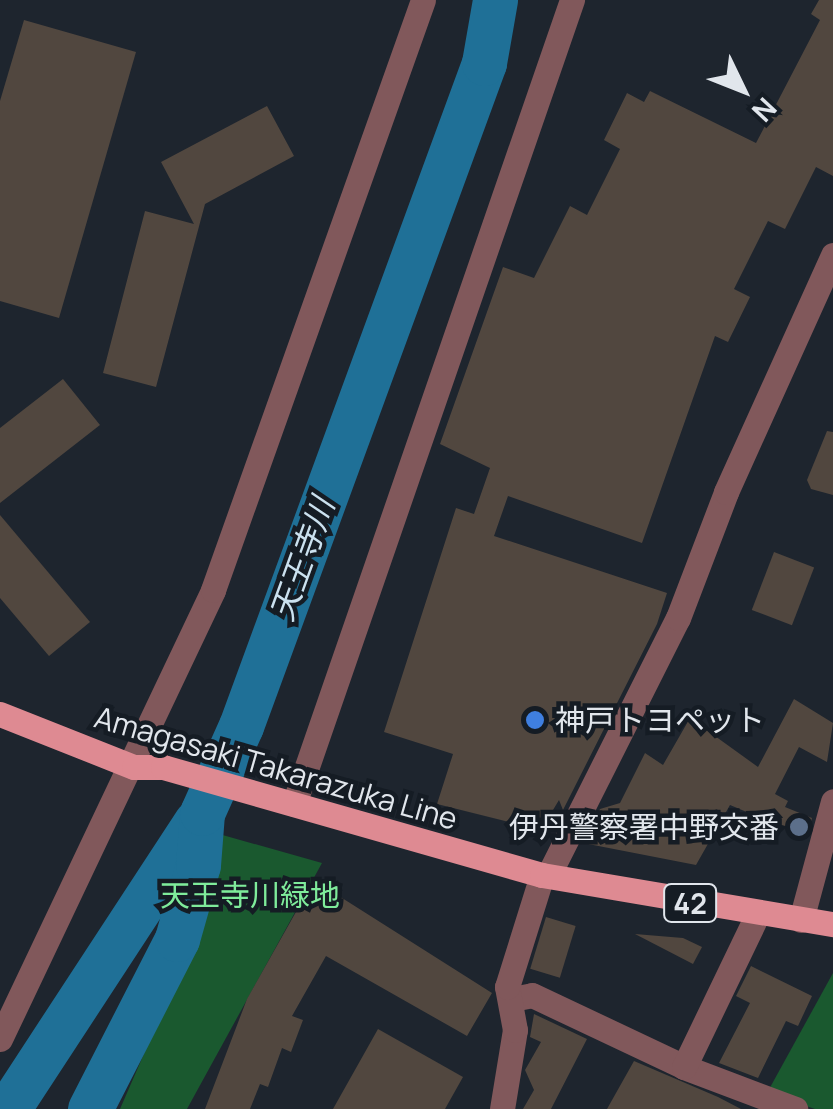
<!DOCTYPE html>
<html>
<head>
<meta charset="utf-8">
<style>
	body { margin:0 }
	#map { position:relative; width:833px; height:1109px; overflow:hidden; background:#1e252e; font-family:Manrope,"Noto Sans JP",sans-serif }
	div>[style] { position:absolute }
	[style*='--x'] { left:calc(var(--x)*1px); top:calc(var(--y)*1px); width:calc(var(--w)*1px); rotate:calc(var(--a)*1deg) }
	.green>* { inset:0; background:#1a592f }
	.river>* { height:45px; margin:-22.5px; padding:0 22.5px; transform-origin:22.5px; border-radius:22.5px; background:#1f7097 }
	.building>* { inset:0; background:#51473f; transform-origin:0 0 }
	.minor>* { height:25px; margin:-12.5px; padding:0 12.5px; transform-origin:12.5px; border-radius:12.5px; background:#81585b }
	.tertiary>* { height:25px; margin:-12.5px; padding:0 12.5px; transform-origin:12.5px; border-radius:12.5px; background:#81585b }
	.primary>* { height:25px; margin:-12.5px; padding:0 12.5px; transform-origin:12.5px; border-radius:12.5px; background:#de8a92 }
	.dots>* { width:28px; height:28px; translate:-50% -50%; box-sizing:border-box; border:5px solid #151c24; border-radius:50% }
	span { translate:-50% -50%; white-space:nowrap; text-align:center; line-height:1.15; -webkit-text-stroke:9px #151c24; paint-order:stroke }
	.shield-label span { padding:2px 8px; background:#151c24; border:2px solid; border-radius:8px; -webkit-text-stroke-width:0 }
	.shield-label { font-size:28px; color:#e1e6ec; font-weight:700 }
	.poi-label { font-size:30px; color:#e1e6ec }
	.left { translate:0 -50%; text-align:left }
	.right { translate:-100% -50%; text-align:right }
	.street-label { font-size:30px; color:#e1e6ec }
	.park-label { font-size:30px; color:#7fec9b }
	.water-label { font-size:32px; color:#cbe1ef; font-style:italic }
	.north { position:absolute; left:693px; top:40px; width:100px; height:100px; -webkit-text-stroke:8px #151c24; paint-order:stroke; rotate:133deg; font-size:28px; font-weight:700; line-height:40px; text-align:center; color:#e1e6ec }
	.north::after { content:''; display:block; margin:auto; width:35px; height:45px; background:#e1e6ec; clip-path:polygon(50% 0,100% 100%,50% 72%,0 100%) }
</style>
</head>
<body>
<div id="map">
	<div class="green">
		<div style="clip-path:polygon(219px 834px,322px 863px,187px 1109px,120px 1109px,183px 964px)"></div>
		<div style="clip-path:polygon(833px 973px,833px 1109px,815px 1109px,767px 1093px)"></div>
	</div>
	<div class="river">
		<div style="--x:8;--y:1109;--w:343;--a:-56.8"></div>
		<div style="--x:90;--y:1109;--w:191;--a:-62.9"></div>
		<div style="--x:177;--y:939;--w:77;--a:-74.2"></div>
		<div style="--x:198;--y:865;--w:52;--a:-85.6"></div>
		<div style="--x:202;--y:813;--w:95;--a:-65.9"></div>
		<div style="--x:241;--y:726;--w:706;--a:-69.87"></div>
		<div style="--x:484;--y:63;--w:64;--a:-80.1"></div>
	</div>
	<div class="building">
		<div style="clip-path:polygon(819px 0,833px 0,833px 176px,816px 167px,785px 229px,768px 221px,734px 289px,750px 297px,728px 342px,715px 336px,642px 543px,508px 496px,494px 536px,667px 593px,657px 624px,563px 810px,559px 800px,541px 830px,437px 804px,453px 754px,384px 732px,456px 508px,474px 514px,490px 468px,440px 444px,503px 267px,534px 278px,570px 206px,587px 215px,620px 149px,604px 140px,627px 93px,644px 102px,650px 91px,756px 143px,820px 20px,811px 14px)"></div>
		<div style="clip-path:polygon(24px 20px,136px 52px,59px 318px,0 301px,0 101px)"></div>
		<div style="clip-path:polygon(267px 106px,294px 156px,205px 204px,156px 387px,103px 373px,145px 211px,194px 224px,161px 162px)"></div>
		<div style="clip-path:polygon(63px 379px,100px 425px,0 503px,0 428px)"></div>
		<div style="clip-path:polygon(827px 431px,833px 432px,833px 495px,811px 489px,807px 480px)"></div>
		<div style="clip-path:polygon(0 515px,90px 622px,49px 656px,0 598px)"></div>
		<div style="left:774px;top:552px;width:43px;height:62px;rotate:21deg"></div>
		<div style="clip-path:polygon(794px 699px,833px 723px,827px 762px,799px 747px,775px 794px,788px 801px,785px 807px,812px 818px,807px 837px,730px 805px,696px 865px,583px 843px,600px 809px,620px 803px,645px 753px,663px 765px,690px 718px,758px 767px)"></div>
		<div style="clip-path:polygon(320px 884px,492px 993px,467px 1036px,326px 956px,292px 1016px,303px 1020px,291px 1052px,282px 1048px,268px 1087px,260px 1084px,250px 1109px,205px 1109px,247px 999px,310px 887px,316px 890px)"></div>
		<div style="left:546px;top:917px;width:31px;height:54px;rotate:17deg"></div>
		<div style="clip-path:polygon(635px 934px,683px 938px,702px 947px,693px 964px)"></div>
		<div style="clip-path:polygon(751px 966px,812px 996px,798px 1026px,786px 1021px,758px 1078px,719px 1063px,750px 1003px,736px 996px)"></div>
		<div style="clip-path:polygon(534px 1014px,587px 1039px,551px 1109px,523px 1109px,534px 1090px,525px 1070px,541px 1042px,530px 1037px)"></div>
		<div style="clip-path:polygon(378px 1029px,463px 1077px,445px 1109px,333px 1109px)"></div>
		<div style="clip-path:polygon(634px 1061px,718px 1097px,741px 1109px,607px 1109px)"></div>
	</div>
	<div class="minor">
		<div style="--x:294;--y:804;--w:851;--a:-70.93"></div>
		<div style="--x:548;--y:876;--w:289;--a:-63.3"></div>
		<div style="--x:678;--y:618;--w:135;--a:-69.1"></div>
		<div style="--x:726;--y:492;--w:260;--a:-65.7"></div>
		<div style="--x:801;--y:920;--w:123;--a:-74.9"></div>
		<div style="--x:512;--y:999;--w:20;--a:-11"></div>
		<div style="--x:532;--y:995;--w:168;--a:25.3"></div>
		<div style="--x:684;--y:1067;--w:119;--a:20.7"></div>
		<div style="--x:684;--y:1067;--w:171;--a:-64.3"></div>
		<div style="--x:502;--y:1109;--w:80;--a:-80.7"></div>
		<div style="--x:515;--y:1030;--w:44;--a:-100.5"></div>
		<div style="--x:507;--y:987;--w:117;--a:-72.6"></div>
	</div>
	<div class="tertiary">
		<div style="--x:0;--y:1039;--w:497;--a:-64.6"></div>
		<div style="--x:213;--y:590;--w:626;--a:-70.41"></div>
	</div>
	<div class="primary">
		<div style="--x:0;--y:714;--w:144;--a:21.6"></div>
		<div style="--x:134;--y:767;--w:29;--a:0"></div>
		<div style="--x:163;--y:767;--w:394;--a:15.9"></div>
		<div style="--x:542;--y:875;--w:295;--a:9.6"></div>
	</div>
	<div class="dots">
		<div style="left:535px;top:720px;background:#3f7fe0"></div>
		<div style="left:799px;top:827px;background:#5c6f8a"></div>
	</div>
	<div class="shield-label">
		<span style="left:690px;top:903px">42</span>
	</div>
	<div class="poi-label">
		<span class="left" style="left:555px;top:720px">神戸トヨペット</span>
		<span class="right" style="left:779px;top:827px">伊丹警察署中野交番</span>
	</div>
	<div class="street-label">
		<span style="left:276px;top:768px;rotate:16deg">Amagasaki Takarazuka Line</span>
	</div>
	<div class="park-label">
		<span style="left:250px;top:895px">天王寺川緑地</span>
	</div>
	<div class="water-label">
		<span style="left:302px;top:559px;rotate:-70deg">天王寺川</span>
	</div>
	<div class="north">N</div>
</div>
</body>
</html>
